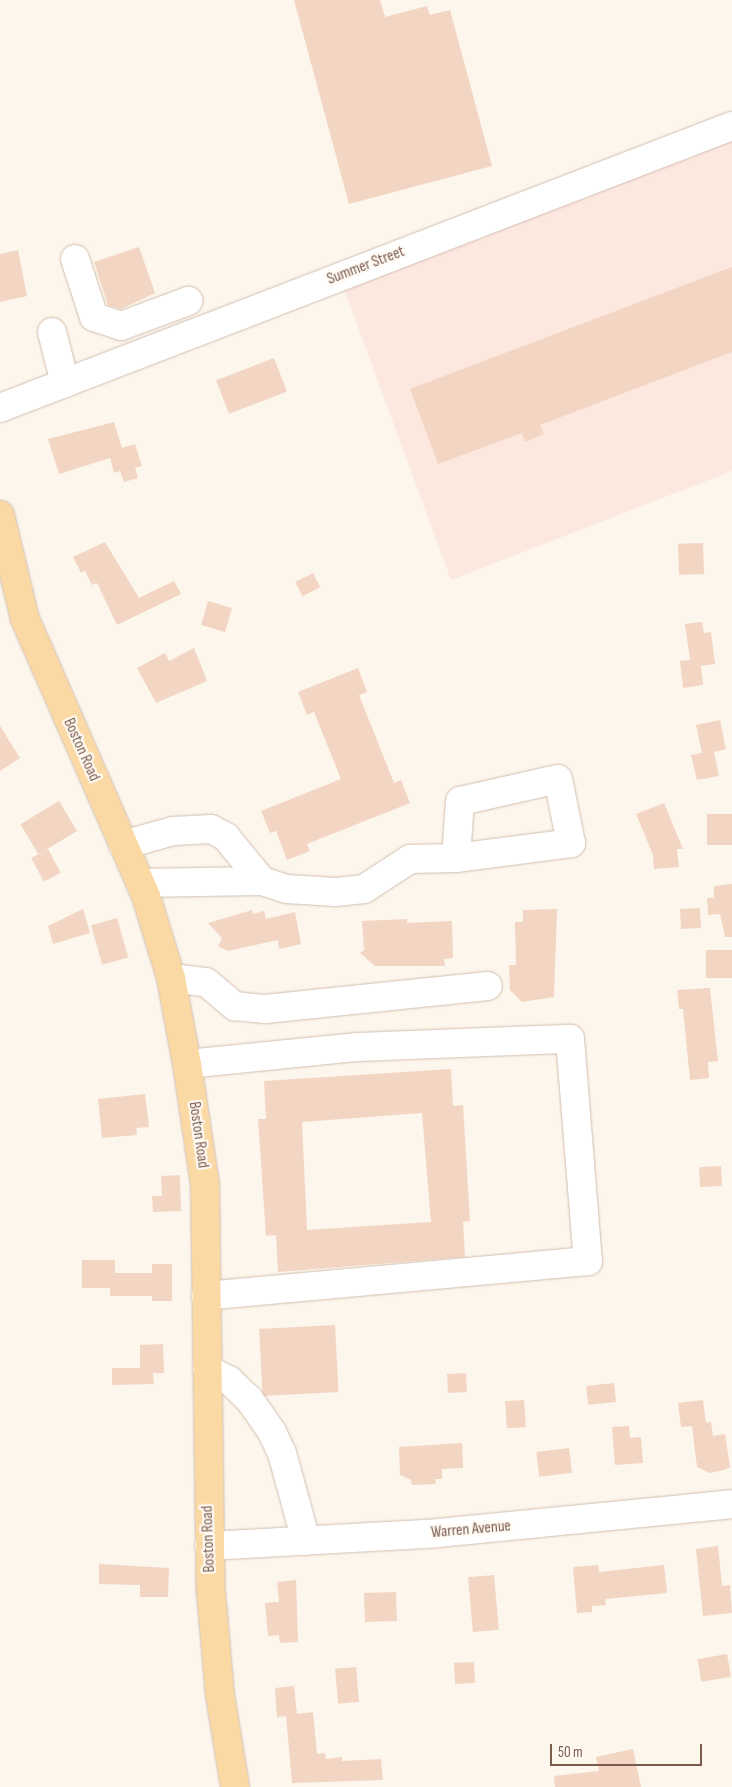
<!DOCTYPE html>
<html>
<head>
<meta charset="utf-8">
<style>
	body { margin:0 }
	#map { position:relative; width:732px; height:1787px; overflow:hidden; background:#fdf6ec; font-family:"Sofia Sans Condensed",sans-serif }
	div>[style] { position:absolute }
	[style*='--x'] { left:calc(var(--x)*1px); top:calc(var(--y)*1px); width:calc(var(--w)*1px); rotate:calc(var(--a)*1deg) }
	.commercial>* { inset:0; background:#fde8e0 }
	.building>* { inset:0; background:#f3d5c3; transform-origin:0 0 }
	.roads { filter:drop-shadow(0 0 1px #d1beb0) drop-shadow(0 0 1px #d1beb0) }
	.minor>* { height:28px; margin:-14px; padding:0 14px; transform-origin:14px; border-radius:14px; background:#fff }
	.major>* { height:28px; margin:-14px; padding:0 14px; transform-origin:14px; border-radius:14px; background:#fbd9a5 }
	span { translate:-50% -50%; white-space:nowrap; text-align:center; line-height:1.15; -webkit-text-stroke:4.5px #fffaf3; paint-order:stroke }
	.street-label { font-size:16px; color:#7a5c4d }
	.scale { position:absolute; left:550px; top:1744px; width:152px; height:22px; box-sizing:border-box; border:2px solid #7a5c4d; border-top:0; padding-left:6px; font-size:15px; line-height:18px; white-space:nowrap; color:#7a5c4d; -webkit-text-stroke:4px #fffaf3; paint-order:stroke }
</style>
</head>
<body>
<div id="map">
	<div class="commercial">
		<div style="clip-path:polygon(732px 139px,732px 471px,451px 580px,344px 289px)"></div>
	</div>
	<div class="building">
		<div style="clip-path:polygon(294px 0,380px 0,385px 17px,427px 6px,430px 15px,450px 10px,492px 166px,349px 204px)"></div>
		<div style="clip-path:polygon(139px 247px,155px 293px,121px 309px,108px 305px,94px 262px)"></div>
		<div style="clip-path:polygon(18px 250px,27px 296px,0 302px,0 254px)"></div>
		<div style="clip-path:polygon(732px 267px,732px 352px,540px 425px,544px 434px,525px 442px,522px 433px,438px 464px,410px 389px)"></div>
		<div style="left:274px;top:358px;width:36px;height:62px;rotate:69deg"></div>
		<div style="clip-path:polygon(114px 422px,122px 448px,135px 444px,142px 466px,135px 468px,138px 478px,124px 482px,120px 471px,114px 473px,110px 458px,59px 474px,48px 439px)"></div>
		<div style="clip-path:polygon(105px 542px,139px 598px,174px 581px,181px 594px,117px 625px,97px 583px,92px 585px,85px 571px,81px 573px,73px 557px)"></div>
		<div style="left:703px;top:543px;width:31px;height:25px;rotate:88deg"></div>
		<div style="left:313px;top:573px;width:16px;height:20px;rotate:63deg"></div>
		<div style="left:208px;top:601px;width:25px;height:25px;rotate:16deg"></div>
		<div style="clip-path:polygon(702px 622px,704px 633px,711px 632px,715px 664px,701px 666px,703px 685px,683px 688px,680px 661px,690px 660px,685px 624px)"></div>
		<div style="clip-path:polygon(194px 648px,207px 681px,156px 703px,137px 668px,165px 653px,169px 661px)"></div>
		<div style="clip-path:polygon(358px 668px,367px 692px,359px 695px,394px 783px,401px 780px,410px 803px,307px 844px,310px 851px,287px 860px,276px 831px,270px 833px,261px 811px,341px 779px,314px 712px,307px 715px,298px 692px)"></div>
		<div style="clip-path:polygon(720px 720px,726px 749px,714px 752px,719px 776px,697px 780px,691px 755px,702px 753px,696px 725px)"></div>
		<div style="clip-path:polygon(0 726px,20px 758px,0 771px)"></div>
		<div style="left:59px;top:801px;width:35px;height:45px;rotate:59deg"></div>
		<div style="clip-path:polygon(664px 803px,683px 849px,677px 849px,679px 867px,654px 869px,653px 855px,636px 814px)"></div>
		<div style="left:732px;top:814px;width:31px;height:25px;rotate:90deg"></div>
		<div style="left:48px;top:849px;width:27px;height:19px;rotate:62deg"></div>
		<div style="clip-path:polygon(732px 884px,732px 937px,725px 937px,720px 914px,708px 915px,707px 898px,714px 898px,714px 886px)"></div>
		<div style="left:700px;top:908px;width:20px;height:20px;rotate:87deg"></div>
		<div style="clip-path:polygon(83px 909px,90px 933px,53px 944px,48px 926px)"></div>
		<div style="clip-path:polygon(557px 909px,554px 997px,522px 1002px,510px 990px,509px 965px,516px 965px,515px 922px,523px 922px,523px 910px)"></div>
		<div style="clip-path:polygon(252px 910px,253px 914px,264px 911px,266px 919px,295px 912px,301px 944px,279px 949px,278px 940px,228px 951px,218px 946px,222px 938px,208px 923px)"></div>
		<div style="left:117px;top:918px;width:41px;height:27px;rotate:74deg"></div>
		<div style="clip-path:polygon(407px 919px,407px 923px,452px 921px,453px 958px,444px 959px,445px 966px,375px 966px,360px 953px,364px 950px,362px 921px)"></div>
		<div style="left:732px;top:950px;width:28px;height:26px;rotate:90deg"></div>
		<div style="clip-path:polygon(710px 988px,718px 1061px,708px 1062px,709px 1078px,690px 1080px,683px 1009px,679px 1009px,677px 990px)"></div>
		<div style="clip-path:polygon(evenodd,451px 1069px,453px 1106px,463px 1105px,470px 1221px,463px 1222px,465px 1257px,278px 1272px,276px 1235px,266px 1236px,258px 1119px,266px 1119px,264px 1081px,451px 1069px,422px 1113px,431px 1222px,307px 1230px,302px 1122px,422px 1113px)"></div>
		<div style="clip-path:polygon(145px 1094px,149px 1127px,136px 1128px,137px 1135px,102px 1138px,98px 1099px)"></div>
		<div style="left:721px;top:1166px;width:20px;height:22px;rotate:87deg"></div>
		<div style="clip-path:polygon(180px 1175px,181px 1211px,153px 1212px,152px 1196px,162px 1196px,161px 1176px)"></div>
		<div style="clip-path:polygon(82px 1260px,115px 1260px,115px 1273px,152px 1273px,152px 1264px,172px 1264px,172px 1301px,152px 1301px,152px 1296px,110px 1296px,110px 1288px,82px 1288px)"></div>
		<div style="left:335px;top:1325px;width:67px;height:76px;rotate:87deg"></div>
		<div style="clip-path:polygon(163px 1344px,164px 1373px,153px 1373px,154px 1384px,112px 1385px,112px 1368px,140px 1368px,140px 1345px)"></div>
		<div style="left:466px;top:1373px;width:19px;height:19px;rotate:87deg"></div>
		<div style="left:614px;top:1383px;width:19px;height:28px;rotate:84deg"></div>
		<div style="left:524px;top:1400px;width:27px;height:19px;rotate:86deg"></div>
		<div style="clip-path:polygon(703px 1400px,706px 1423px,711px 1422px,713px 1436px,725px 1434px,730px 1467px,724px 1470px,710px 1473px,697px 1467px,692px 1426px,681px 1427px,678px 1403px)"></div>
		<div style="clip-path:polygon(629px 1426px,630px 1438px,641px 1437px,643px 1463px,615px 1465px,612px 1427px)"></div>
		<div style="clip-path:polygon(462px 1443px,463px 1468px,442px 1469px,442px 1479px,435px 1479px,436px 1484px,412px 1485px,411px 1480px,400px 1475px,399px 1447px)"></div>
		<div style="left:569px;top:1448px;width:25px;height:33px;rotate:83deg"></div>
		<div style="clip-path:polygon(718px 1546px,722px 1586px,730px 1585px,732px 1613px,703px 1616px,696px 1549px)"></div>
		<div style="clip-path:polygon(99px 1564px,169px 1568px,168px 1597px,140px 1597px,140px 1585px,99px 1584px)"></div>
		<div style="clip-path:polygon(598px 1565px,599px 1572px,664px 1565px,667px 1593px,605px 1599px,606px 1605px,592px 1606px,592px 1612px,577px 1613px,573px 1567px)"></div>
		<div style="left:494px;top:1575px;width:55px;height:26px;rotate:85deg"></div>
		<div style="clip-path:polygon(296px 1580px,298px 1642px,280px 1643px,279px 1635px,268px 1636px,265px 1603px,279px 1602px,277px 1582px)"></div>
		<div style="left:396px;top:1592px;width:29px;height:32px;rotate:88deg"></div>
		<div style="left:727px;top:1654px;width:23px;height:30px;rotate:80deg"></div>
		<div style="left:474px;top:1662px;width:21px;height:20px;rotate:87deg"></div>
		<div style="left:356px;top:1667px;width:35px;height:21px;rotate:85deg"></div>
		<div style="clip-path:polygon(294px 1686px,297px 1714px,313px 1712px,317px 1754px,325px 1753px,326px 1759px,342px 1757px,342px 1761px,381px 1759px,383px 1780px,292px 1783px,286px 1716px,277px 1717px,275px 1688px)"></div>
		<div style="clip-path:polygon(633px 1749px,641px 1787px,555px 1787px,554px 1776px,599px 1771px,596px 1757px)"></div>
	</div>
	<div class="roads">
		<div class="minor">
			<div style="--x:75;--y:259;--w:61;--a:71.9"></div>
			<div style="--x:94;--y:317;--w:28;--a:18"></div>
			<div style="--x:121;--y:326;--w:72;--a:-20.5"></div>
			<div style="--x:52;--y:332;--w:53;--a:75.7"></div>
			<div style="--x:0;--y:408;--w:784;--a:-21.07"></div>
			<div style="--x:123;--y:845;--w:52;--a:-15.6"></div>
			<div style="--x:173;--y:831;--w:38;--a:-3"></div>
			<div style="--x:211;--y:829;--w:17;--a:28"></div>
			<div style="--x:226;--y:837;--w:57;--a:50.7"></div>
			<div style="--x:140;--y:883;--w:122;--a:-0.9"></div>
			<div style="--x:262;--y:881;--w:25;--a:18"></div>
			<div style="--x:286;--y:889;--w:50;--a:3.4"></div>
			<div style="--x:336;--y:892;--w:28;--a:-6"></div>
			<div style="--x:364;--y:889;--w:55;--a:-33.1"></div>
			<div style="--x:410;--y:859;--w:46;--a:-1.2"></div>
			<div style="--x:456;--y:858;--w:116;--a:-7.4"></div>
			<div style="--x:571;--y:843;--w:65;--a:-101.5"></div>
			<div style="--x:558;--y:779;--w:100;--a:167.3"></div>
			<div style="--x:460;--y:801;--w:57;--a:94"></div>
			<div style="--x:171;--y:978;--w:35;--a:7"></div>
			<div style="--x:206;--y:982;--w:38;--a:40"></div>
			<div style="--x:235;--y:1006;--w:30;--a:6"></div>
			<div style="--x:265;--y:1009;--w:224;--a:-5.9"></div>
			<div style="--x:187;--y:1064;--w:172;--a:-5.7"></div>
			<div style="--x:358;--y:1047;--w:212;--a:-2.2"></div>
			<div style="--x:570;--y:1039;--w:223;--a:85.4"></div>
			<div style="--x:588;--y:1261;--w:384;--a:174.8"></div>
			<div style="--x:207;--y:1369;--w:25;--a:27"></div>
			<div style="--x:229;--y:1380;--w:28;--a:44"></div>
			<div style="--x:249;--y:1399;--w:40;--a:55.1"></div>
			<div style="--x:272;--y:1432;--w:23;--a:65"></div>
			<div style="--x:282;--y:1453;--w:91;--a:74.7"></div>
			<div style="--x:209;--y:1546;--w:229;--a:-3.2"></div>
			<div style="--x:438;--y:1533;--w:295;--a:-5.6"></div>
		</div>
		<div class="major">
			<div style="--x:0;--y:515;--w:107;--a:76.5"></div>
			<div style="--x:25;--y:619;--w:302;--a:66.4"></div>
			<div style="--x:146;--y:896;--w:86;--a:73"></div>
			<div style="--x:171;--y:978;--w:87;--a:79.5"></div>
			<div style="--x:187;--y:1064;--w:121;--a:81.5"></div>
			<div style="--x:205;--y:1184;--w:408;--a:89.2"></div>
			<div style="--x:211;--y:1592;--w:103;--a:85"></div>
			<div style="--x:220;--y:1695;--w:93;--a:80.7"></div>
		</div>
	</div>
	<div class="street-label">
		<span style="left:366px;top:266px;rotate:-21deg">Summer Street</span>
		<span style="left:81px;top:750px;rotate:66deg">Boston Road</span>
		<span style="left:198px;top:1135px;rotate:82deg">Boston Road</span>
		<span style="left:471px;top:1530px;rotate:-5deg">Warren Avenue</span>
		<span style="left:209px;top:1539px;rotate:-92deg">Boston Road</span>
	</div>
	<div class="scale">50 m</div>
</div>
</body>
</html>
